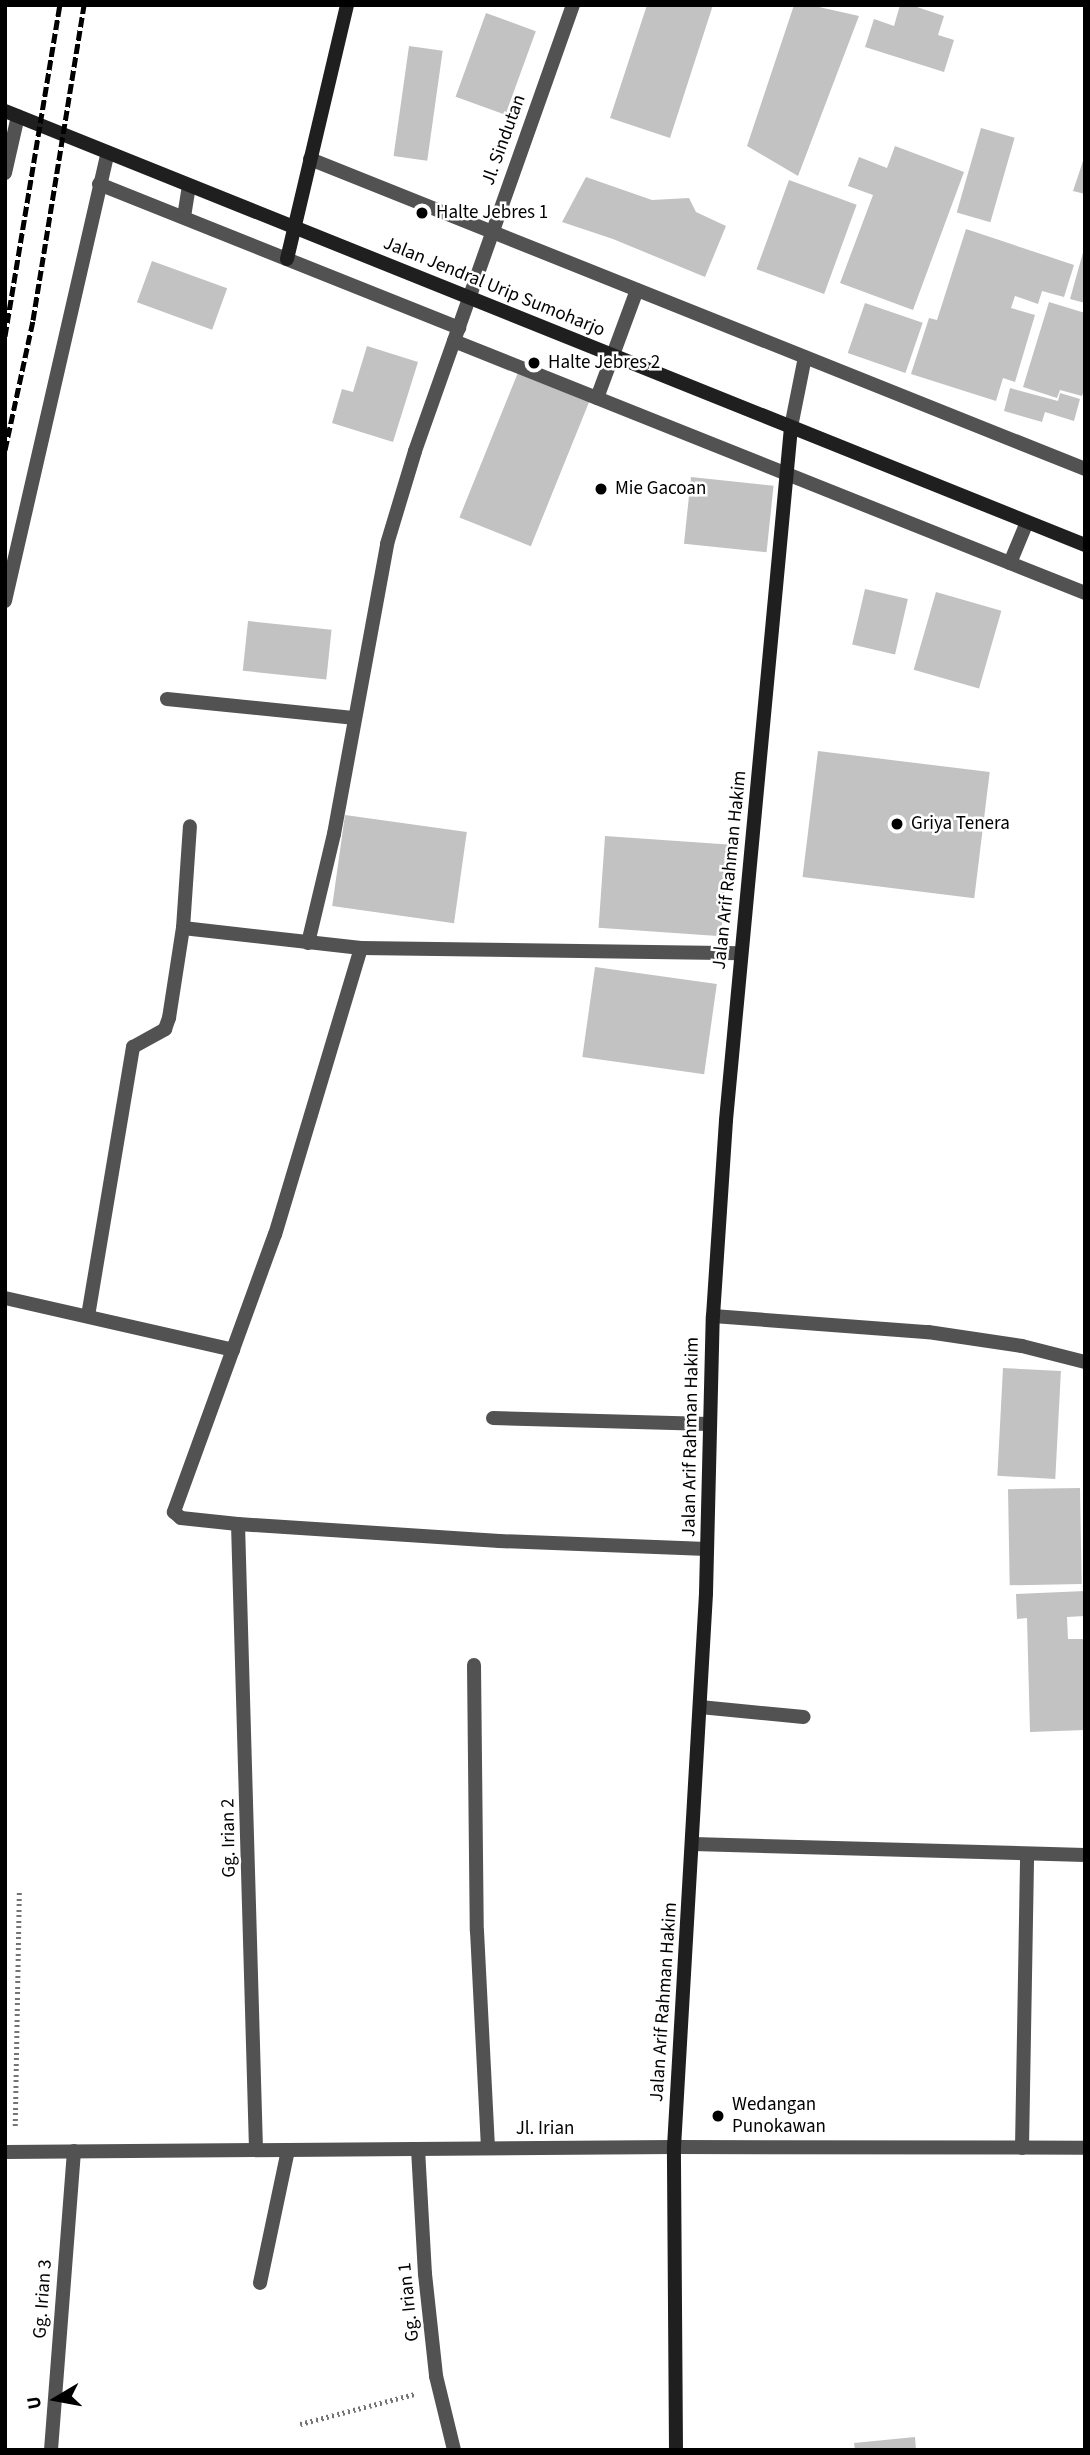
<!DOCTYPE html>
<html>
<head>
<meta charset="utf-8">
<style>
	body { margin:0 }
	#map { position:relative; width:1090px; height:2455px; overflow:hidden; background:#fff; font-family:"Source Sans 3",sans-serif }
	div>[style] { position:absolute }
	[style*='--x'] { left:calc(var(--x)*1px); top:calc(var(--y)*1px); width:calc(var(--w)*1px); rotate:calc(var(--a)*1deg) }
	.building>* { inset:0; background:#c2c2c2; transform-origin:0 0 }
	.path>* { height:4.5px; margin-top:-2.25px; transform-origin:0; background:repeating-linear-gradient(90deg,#747474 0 2px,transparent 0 5.5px) }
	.lane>* { height:14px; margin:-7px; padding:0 7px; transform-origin:7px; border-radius:7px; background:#525252 }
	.street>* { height:14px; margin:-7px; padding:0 7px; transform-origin:7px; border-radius:7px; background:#525252 }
	.secondary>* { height:14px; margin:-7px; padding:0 7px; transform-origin:7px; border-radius:7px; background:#1f1f1f }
	.rail>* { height:5px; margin-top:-2.5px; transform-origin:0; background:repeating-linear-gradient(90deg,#000 0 10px,transparent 0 13.5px) }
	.dots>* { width:19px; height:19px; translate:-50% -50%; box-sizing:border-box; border:4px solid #fff; border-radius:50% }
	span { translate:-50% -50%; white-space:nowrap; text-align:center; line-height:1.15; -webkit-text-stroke:5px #fff; paint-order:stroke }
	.street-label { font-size:19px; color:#000 }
	.poi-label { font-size:19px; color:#000 }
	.left { translate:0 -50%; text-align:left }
	.frame { position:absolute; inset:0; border:7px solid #000; pointer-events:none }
	.north { position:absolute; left:21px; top:2364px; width:70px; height:70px; -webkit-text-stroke:5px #fff; paint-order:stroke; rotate:260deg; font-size:19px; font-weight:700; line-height:28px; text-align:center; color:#000 }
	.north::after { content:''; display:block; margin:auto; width:24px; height:32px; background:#000; clip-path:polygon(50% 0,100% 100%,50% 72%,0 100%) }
</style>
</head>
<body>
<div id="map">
	<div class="building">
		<div style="clip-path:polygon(647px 5px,713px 5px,670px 138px,610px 118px)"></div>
		<div style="clip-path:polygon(794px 5px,810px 5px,859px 16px,798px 176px,747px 146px)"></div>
		<div style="clip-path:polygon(900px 5px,911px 5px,944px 16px,938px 35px,954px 40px,944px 72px,865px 47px,874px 19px,894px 26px)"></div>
		<div style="left:486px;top:13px;width:53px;height:89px;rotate:20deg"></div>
		<div style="left:409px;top:46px;width:34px;height:111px;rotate:8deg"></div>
		<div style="left:981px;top:128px;width:35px;height:88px;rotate:16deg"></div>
		<div style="clip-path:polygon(895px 146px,964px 172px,913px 310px,840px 283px,873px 195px,848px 186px,859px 157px,887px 168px)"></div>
		<div style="clip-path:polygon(1084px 158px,1085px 158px,1085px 194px,1073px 191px)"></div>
		<div style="clip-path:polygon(586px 177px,652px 200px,689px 198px,696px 212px,726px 226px,705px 277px,613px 239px,562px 222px)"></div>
		<div style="left:789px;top:180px;width:72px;height:95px;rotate:20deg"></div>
		<div style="clip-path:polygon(966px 229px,1074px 265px,1064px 297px,1042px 291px,1038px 304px,1015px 296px,1011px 308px,1035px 315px,1015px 382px,1003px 378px,996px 401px,911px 374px,929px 318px,937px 320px)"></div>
		<div style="clip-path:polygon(1084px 249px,1085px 249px,1085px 303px,1070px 299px)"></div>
		<div style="left:152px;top:261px;width:80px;height:44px;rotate:20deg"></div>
		<div style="clip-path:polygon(1049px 302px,1085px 313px,1085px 387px,1082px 396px,1060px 390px,1057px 398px,1023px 387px)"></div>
		<div style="left:865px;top:303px;width:61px;height:53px;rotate:19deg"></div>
		<div style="clip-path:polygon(367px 346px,418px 362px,393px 442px,332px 423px,342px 389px,353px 392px)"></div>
		<div style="left:519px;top:370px;width:77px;height:159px;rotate:22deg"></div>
		<div style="clip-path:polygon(1010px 388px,1058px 401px,1060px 393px,1080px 399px,1074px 421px,1045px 412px,1042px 422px,1004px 411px)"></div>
		<div style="left:691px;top:477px;width:83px;height:67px;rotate:6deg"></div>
		<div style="left:865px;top:589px;width:44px;height:57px;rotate:13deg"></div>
		<div style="left:936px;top:592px;width:68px;height:81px;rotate:16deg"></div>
		<div style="left:248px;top:621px;width:84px;height:50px;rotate:6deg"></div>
		<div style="left:818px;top:751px;width:173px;height:127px;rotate:7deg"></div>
		<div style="left:345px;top:815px;width:123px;height:92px;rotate:8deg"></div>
		<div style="left:605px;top:836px;width:123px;height:92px;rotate:4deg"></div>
		<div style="left:595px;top:967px;width:123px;height:91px;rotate:8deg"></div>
		<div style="left:1003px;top:1368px;width:58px;height:108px;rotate:3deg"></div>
		<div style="left:1080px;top:1488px;width:96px;height:72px;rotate:89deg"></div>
		<div style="clip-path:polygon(1085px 1591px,1085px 1616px,1067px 1617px,1068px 1639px,1085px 1639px,1085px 1730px,1030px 1732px,1027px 1618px,1017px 1619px,1016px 1594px)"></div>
		<div style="clip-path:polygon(915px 2437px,916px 2450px,855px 2450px,854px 2443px)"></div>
	</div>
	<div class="path">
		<div style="--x:15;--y:2126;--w:234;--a:-89"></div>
		<div style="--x:300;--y:2424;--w:118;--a:-14.7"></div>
	</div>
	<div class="lane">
		<div style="--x:310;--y:159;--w:835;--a:21.8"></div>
		<div style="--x:99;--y:184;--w:388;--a:21.8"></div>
		<div style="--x:184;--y:217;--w:31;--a:-81"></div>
		<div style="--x:454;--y:341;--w:679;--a:21.77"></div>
		<div style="--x:597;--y:398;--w:115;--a:-69.7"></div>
		<div style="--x:791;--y:427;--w:71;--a:-78.7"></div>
	</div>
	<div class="street">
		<div style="--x:5;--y:173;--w:58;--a:-77.2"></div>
		<div style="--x:1010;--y:563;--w:44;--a:-67.5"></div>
		<div style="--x:5;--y:601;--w:460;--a:-77.1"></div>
		<div style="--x:167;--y:699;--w:187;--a:5.8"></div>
		<div style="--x:183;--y:928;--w:179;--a:6.4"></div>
		<div style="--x:361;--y:948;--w:380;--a:0.8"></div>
		<div style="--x:308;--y:943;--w:112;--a:-76.6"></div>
		<div style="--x:334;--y:834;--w:295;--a:-79.6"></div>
		<div style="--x:387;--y:544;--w:97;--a:-73.2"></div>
		<div style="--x:415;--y:451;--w:473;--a:-70.5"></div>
		<div style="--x:361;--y:948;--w:299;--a:106.7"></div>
		<div style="--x:275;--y:1234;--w:296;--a:110"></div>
		<div style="--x:174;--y:1512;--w:9;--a:41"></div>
		<div style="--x:181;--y:1518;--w:57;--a:6"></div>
		<div style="--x:238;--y:1524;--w:262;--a:3.7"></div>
		<div style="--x:499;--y:1541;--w:208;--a:2.2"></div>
		<div style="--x:5;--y:1298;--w:234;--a:12.8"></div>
		<div style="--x:88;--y:1316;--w:273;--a:-80.5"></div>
		<div style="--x:133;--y:1047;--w:37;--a:-29"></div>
		<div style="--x:165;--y:1029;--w:12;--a:-70"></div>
		<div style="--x:169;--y:1018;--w:91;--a:-81.2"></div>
		<div style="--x:183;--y:928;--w:102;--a:-86.1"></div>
		<div style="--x:713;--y:1316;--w:216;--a:4.3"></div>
		<div style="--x:928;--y:1332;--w:95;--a:8.5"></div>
		<div style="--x:1022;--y:1346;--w:65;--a:14.3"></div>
		<div style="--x:493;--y:1418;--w:216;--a:1.6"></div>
		<div style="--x:238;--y:1524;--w:626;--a:88.35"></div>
		<div style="--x:474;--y:1665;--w:266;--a:89.4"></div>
		<div style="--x:477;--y:1931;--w:217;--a:87.1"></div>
		<div style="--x:700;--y:1707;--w:104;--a:5.5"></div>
		<div style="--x:693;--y:1844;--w:392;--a:1.6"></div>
		<div style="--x:1022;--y:2148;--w:293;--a:-89"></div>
		<div style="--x:418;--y:2149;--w:125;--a:86.8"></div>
		<div style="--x:425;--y:2274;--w:103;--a:83.8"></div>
		<div style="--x:436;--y:2376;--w:76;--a:76.3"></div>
		<div style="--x:5;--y:2152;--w:669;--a:-0.43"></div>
		<div style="--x:674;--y:2147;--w:411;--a:0.1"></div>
		<div style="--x:260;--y:2283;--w:136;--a:-78.1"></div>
		<div style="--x:51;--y:2450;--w:300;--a:-85.6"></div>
	</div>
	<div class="secondary">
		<div style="--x:5;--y:111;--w:1164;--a:21.89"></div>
		<div style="--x:287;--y:259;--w:261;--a:-76.7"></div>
		<div style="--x:676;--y:2450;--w:303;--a:-90.4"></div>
		<div style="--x:674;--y:2147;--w:555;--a:-86.69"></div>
		<div style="--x:706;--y:1593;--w:277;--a:-88.6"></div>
		<div style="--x:713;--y:1316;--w:196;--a:-86.2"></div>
		<div style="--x:726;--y:1120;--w:696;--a:-84.64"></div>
	</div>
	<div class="rail">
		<div style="--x:5;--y:336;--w:336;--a:-80.6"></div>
		<div style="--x:5;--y:450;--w:133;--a:-77.8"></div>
		<div style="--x:33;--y:320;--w:319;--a:-80.8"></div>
	</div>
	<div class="dots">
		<div style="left:422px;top:213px;background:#000"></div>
		<div style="left:534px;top:363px;background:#000"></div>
		<div style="left:601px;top:489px;background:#000"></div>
		<div style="left:897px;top:824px;background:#000"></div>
		<div style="left:718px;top:2116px;background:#000"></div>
	</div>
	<div class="street-label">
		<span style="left:504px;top:140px;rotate:-70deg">Jl. Sindutan</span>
		<span style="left:494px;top:287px;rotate:22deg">Jalan Jendral Urip Sumoharjo</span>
		<span style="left:730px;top:870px;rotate:-84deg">Jalan Arif Rahman Hakim</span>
		<span style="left:691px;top:1437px;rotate:-89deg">Jalan Arif Rahman Hakim</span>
		<span style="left:229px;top:1838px;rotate:-91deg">Gg. Irian 2</span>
		<span style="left:664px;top:2002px;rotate:-86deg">Jalan Arif Rahman Hakim</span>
		<span style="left:545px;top:2129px">Jl. Irian</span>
		<span style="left:43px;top:2299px;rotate:-86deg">Gg. Irian 3</span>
		<span style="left:409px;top:2302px;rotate:-96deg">Gg. Irian 1</span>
	</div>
	<div class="poi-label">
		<span class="left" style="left:436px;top:213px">Halte Jebres 1</span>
		<span class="left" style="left:548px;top:363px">Halte Jebres 2</span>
		<span class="left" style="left:615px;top:489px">Mie Gacoan</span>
		<span class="left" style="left:911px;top:824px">Griya Tenera</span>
		<span class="left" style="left:732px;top:2116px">Wedangan<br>Punokawan</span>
	</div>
	<div class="frame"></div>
	<div class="north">U</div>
</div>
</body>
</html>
